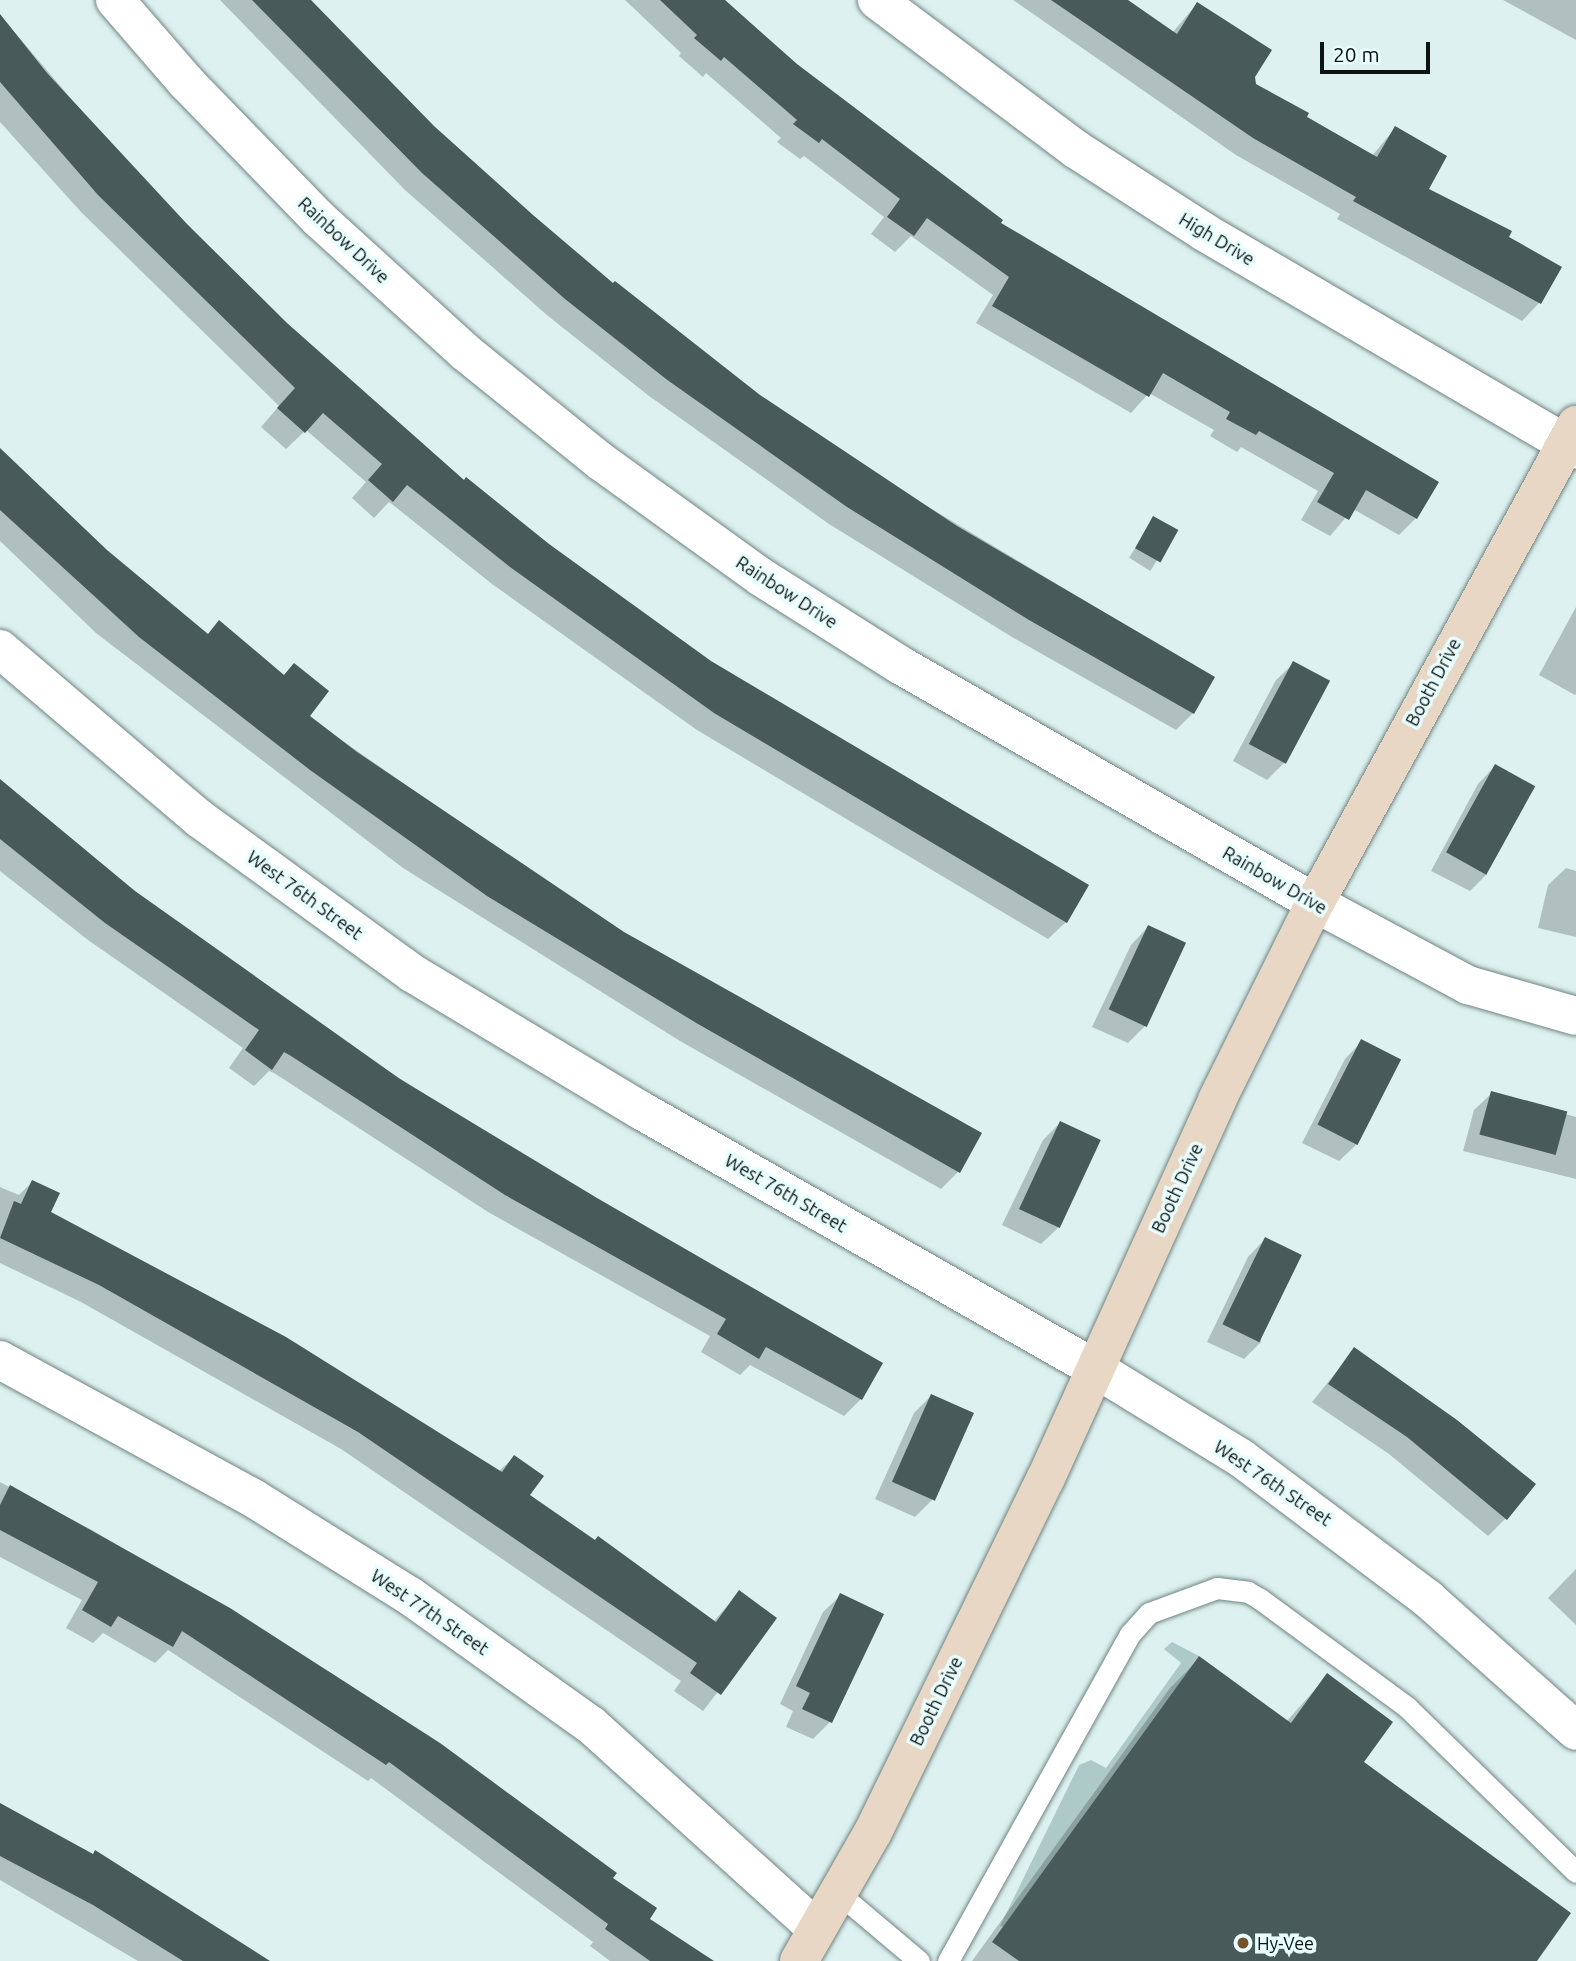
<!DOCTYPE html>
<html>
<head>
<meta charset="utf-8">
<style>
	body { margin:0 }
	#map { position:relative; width:1576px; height:1961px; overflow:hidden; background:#dcf1f0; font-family:Ubuntu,sans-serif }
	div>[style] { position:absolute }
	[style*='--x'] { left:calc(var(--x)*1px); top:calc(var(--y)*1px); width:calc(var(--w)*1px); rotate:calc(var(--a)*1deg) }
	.green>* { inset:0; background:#adcac9 }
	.shadow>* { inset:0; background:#0003; transform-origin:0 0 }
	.building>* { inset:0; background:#485a59; transform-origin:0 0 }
	.roads { filter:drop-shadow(0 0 2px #708382) drop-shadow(0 0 2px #708382) }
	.lane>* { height:21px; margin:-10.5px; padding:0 10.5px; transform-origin:10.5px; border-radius:10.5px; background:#fff }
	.street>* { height:38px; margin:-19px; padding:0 19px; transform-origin:19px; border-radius:19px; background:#fff }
	.secondary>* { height:38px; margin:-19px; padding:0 19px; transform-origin:19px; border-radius:19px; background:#e8d7c5 }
	.dots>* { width:19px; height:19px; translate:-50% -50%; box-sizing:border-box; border:4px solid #e9fefe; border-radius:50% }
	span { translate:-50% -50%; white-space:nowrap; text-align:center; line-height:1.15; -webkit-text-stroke:7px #e9fefe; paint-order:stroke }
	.street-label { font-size:18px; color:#0c1313 }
	.poi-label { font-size:18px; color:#0c1313 }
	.left { translate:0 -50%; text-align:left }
	.scale { position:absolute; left:1320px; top:42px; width:110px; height:32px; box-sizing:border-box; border:4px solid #0c1313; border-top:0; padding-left:9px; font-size:21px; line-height:24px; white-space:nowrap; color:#0c1313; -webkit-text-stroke:5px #e9fefe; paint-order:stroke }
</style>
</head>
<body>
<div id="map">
	<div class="green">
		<div style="clip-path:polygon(1172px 1642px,1199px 1656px,1003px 1927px,1000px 1926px,1079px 1765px,1091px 1760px,1106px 1768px,1181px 1663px,1164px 1649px)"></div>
	</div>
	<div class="shadow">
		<div style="clip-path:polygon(220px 0,308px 0,433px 128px,613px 286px,691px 345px,847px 458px,1213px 678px,1193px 713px,1176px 730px,1012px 637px,829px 524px,649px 396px,548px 316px,405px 190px)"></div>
		<div style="clip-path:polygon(625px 0,725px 0,796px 65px,998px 223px,1416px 518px,1399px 535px,1353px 509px,1330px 536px,1301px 520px,1318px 491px,1241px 447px,1237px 452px,1210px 436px,1214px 430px,1149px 393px,1131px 413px,976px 323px,993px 295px,911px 236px,895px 252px,871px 234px,884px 217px,804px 156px,800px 159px,777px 142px,781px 138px,706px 73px,703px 77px,679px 56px,681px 53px)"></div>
		<div style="clip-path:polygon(1013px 0,1127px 0,1172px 33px,1197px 4px,1255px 85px,1372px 156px,1395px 128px,1426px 189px,1559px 267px,1539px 303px,1522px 321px,1337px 219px,1340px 214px,1236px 155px)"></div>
		<div style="clip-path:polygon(1503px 0,1576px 0,1576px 40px)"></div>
		<div style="clip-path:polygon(0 15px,128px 166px,286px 324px,464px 482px,1066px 922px,1048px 939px,697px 730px,492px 584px,393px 505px,389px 502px,374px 518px,352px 498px,366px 482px,306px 430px,286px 449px,261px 427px,279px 406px,81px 212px,0 122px)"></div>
		<div style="clip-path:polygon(0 451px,106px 551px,307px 716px,959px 1171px,941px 1189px,680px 1041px,403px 868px,96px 633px,0 541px)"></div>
		<div style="left:1154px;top:518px;width:25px;height:47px;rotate:32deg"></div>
		<div style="clip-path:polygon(1576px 607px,1576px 694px,1575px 695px,1539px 675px)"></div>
		<div style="clip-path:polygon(1294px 663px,1284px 763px,1267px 780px,1233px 761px,1276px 680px)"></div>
		<div style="clip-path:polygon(1495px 766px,1487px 874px,1470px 891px,1431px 871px,1478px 784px)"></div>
		<div style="clip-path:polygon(0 782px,134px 893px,312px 1022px,502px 1144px,861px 1399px,844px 1416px,750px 1365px,740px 1375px,701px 1352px,710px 1336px,488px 1212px,274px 1073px,269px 1071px,254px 1086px,229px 1068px,243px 1048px,88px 940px,0 871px)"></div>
		<div style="clip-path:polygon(1566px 868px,1576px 871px,1576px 937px,1538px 928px,1548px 885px)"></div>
		<div style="clip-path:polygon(1148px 927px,1145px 1026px,1128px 1043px,1092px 1027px,1131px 945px)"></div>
		<div style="clip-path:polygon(1362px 1041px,1357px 1144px,1339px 1161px,1302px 1143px,1345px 1059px)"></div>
		<div style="clip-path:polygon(1492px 1093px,1576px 1117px,1576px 1179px,1463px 1151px,1474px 1110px)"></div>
		<div style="clip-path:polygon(1060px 1123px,1059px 1227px,1041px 1244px,1002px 1225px,1043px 1140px)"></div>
		<div style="clip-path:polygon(32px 1182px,49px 1213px,498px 1472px,514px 1457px,528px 1495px,713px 1622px,739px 1593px,775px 1618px,703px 1711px,674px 1691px,681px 1681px,341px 1449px,81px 1302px,0 1263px,0 1187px,19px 1195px)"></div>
		<div style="clip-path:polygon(1265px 1239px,1261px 1342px,1244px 1359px,1207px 1342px,1248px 1257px)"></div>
		<div style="clip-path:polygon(1354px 1350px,1506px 1518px,1488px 1536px,1389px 1454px,1312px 1402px)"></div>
		<div style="clip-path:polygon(931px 1396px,932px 1500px,915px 1517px,875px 1499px,914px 1413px)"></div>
		<div style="clip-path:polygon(0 1482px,92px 1530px,333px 1674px,439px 1744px,611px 1878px,682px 1961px,610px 1961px,590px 1946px,593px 1942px,371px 1778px,368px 1781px,168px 1650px,155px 1663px,103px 1633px,93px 1643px,66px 1628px,82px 1600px,0 1557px)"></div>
		<div style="clip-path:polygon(1576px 1569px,1576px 1625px,1548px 1598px)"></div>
		<div style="clip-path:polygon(841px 1595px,830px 1722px,813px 1739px,786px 1727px,793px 1711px,780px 1704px,823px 1612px)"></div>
		<div style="clip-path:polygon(1199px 1659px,1286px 1722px,1327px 1676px,1362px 1762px,1535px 1961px,972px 1961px,1170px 1688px)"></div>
		<div style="clip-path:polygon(0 1805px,92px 1855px,95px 1852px,264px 1961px,138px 1961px,0 1880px)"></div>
	</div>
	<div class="building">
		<div style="clip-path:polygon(252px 0,311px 0,434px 126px,533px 215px,613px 283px,615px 281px,760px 395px,957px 526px,1215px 677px,1194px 714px,1029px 620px,847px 507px,666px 379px,565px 299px,422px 173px)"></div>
		<div style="clip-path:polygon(660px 0,725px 0,797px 64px,1003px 220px,1001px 223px,1439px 482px,1417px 519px,1366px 490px,1349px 520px,1317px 502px,1334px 473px,1259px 431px,1256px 435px,1226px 419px,1230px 412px,1163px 373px,1149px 397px,992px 306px,1009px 277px,927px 218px,914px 236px,887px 217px,900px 199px,822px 139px,819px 143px,793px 124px,797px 120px,724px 57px,721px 61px,694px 38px,697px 35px)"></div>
		<div style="clip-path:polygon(1051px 0,1128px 0,1177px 34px,1197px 2px,1272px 50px,1255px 77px,1256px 84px,1309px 113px,1307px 117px,1377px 157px,1395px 126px,1447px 156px,1429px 189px,1512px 231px,1509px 237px,1562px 267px,1541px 304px,1353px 201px,1356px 197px,1253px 138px)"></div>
		<div style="clip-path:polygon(0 14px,47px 73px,187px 224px,287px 323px,464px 480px,466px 477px,549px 544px,711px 661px,1089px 885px,1067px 923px,714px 713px,510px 567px,411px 488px,407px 485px,393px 502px,368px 480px,382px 464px,323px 413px,305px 433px,277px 408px,295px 388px,98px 195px,0 82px)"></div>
		<div style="clip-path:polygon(0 448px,107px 550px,208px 634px,219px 620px,284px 675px,294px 663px,329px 691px,310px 716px,357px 752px,624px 932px,982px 1133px,960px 1173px,698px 1024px,487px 896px,310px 770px,139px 637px,0 510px)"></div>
		<div style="left:1153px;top:516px;width:29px;height:37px;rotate:29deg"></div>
		<div style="left:1293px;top:661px;width:42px;height:94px;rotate:28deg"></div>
		<div style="left:1495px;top:764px;width:46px;height:101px;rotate:29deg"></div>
		<div style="clip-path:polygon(0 779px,135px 891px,400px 1079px,597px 1198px,883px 1363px,862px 1400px,766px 1347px,759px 1359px,717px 1334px,726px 1319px,505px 1195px,291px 1056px,284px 1052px,272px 1070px,245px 1050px,259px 1030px,105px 923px,0 839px)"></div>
		<div style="left:1148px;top:925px;width:42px;height:93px;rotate:25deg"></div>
		<div style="left:1361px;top:1039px;width:45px;height:96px;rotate:27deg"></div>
		<div style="left:1491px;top:1091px;width:79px;height:45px;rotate:15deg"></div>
		<div style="left:1060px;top:1121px;width:45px;height:97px;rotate:25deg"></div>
		<div style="clip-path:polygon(32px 1180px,60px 1193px,51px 1212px,286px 1337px,502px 1472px,514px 1455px,544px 1476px,530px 1495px,595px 1540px,598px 1536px,716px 1622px,739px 1590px,777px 1618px,721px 1695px,690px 1673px,697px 1663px,358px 1432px,99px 1285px,0 1238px,14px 1201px,21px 1204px)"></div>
		<div style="left:1265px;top:1237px;width:41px;height:97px;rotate:26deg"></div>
		<div style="clip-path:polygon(1354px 1347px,1457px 1420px,1536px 1484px,1507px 1520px,1407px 1437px,1328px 1384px)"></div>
		<div style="left:931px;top:1394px;width:47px;height:96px;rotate:24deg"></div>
		<div style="clip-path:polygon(10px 1485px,230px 1608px,440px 1743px,617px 1873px,613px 1878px,657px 1908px,650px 1919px,714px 1961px,650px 1961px,605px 1929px,608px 1924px,389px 1762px,386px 1765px,182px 1631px,173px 1647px,118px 1616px,111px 1627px,82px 1610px,98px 1582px,0 1530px,0 1505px)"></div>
		<div style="clip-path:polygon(840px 1593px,884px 1614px,832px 1723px,802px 1709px,810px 1693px,796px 1686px)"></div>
		<div style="clip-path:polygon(1199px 1656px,1291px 1723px,1327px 1673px,1393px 1722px,1364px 1762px,1571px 1913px,1537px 1961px,1019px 1961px,992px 1942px)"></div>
		<div style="clip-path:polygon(0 1803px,93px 1854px,95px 1850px,270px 1961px,183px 1961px,93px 1905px,0 1856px)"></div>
	</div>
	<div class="roads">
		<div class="lane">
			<div style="--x:837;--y:1892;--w:107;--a:40.1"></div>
			<div style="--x:948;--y:1961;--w:374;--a:-60.9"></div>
			<div style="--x:1130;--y:1634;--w:28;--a:-48"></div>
			<div style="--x:1149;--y:1613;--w:72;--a:-20.2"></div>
			<div style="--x:1217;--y:1588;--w:31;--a:7"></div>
			<div style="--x:1248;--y:1592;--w:14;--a:30"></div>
			<div style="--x:1260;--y:1599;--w:182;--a:36.3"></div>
			<div style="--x:1407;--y:1707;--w:236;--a:44.3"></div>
		</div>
		<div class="street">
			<div style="--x:115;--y:0;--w:110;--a:49.1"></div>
			<div style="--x:187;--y:83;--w:190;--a:45.9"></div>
			<div style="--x:319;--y:219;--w:197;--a:42.3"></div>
			<div style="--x:465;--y:352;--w:174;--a:38.9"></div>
			<div style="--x:600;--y:461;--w:198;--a:35.8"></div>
			<div style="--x:761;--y:577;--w:165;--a:32.3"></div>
			<div style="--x:900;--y:665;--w:478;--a:29.8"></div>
			<div style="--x:1315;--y:903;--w:174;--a:28.2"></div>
			<div style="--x:1468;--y:985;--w:112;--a:16"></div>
			<div style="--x:877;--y:0;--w:250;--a:36.9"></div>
			<div style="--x:1077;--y:150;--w:151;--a:32.8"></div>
			<div style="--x:1204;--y:232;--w:431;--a:30.3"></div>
			<div style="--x:0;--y:649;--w:262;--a:40.4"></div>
			<div style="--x:200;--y:819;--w:262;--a:36"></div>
			<div style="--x:412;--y:973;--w:268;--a:31"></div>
			<div style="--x:642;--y:1111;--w:520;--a:29.62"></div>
			<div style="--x:1094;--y:1368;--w:172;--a:31.5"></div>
			<div style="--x:1241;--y:1458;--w:234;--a:37"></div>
			<div style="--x:1428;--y:1599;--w:198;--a:41.7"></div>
			<div style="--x:0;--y:1360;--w:288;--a:28.6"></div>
			<div style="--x:253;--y:1498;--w:185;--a:32"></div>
			<div style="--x:410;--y:1596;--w:222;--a:35.5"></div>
			<div style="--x:591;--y:1725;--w:303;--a:42.1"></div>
		</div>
		<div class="secondary">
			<div style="--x:799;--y:1961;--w:149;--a:-60.2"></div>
			<div style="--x:873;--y:1832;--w:392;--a:-64"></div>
			<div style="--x:1045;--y:1480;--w:417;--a:-65.6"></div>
			<div style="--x:1217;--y:1100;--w:220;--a:-63.6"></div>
			<div style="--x:1315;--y:903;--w:545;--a:-61.36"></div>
		</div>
	</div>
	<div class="dots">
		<div style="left:1243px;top:1943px;background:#76532c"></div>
	</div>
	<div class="street-label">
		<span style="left:1217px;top:239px;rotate:31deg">High Drive</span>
		<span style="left:344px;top:240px;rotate:43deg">Rainbow Drive</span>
		<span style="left:787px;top:592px;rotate:33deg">Rainbow Drive</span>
		<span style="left:1433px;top:682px;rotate:-62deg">Booth Drive</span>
		<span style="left:1275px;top:880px;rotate:30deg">Rainbow Drive</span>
		<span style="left:305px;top:895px;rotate:36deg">West 76th Street</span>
		<span style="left:1177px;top:1188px;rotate:-65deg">Booth Drive</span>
		<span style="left:786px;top:1193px;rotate:30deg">West 76th Street</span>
		<span style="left:1273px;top:1483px;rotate:34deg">West 76th Street</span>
		<span style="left:430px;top:1612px;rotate:34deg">West 77th Street</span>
		<span style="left:936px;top:1701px;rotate:-64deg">Booth Drive</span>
	</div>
	<div class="poi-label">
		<span class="left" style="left:1257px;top:1943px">Hy-Vee</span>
	</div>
	<div class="scale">20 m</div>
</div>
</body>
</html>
